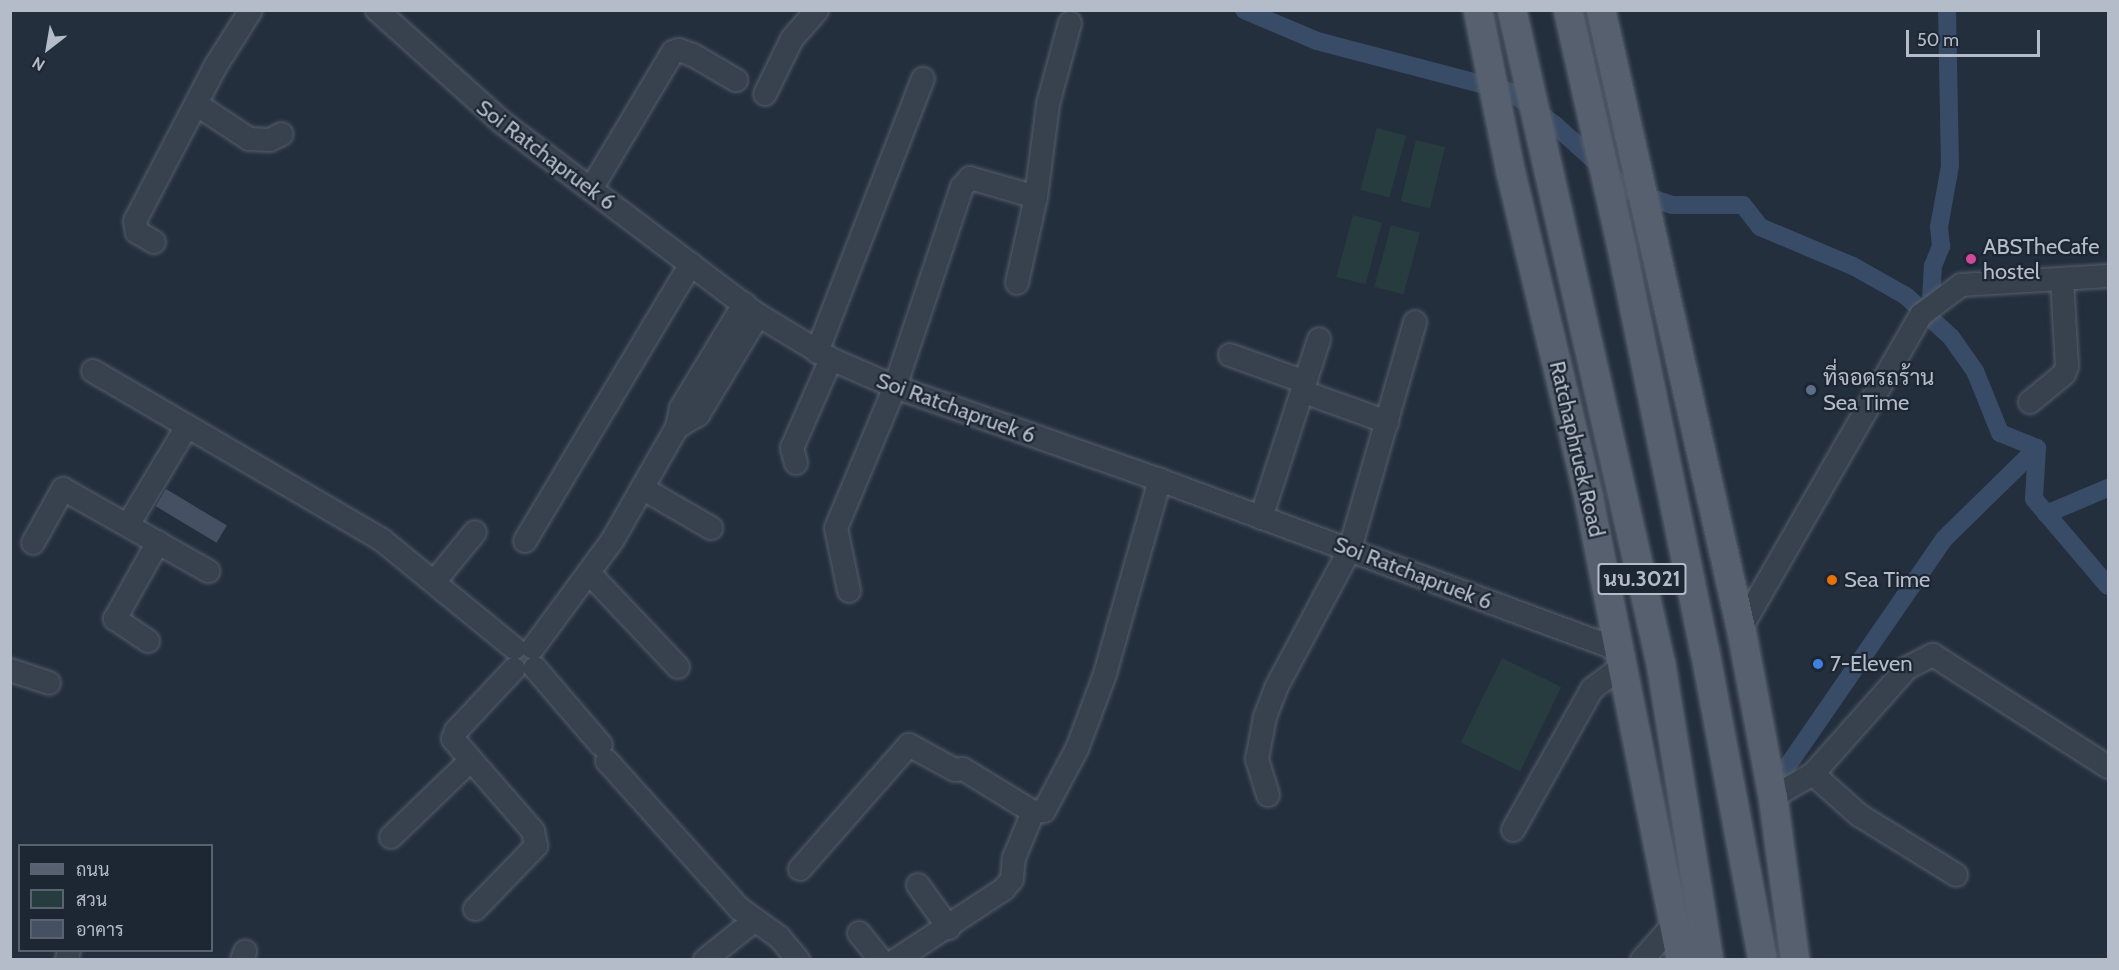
<!DOCTYPE html>
<html>
<head>
<meta charset="utf-8">
<style>
	body { margin:0 }
	#map { position:relative; width:2119px; height:970px; overflow:hidden; background:#242f3e; font-family:Cabin,Sarabun,sans-serif }
	div>[style] { position:absolute }
	[style*='--x'] { left:calc(var(--x)*1px); top:calc(var(--y)*1px); width:calc(var(--w)*1px); rotate:calc(var(--a)*1deg) }
	.green>* { inset:0; background:#263c3f; transform-origin:0 0 }
	.canal>* { height:18px; margin:-9px; padding:0 9px; transform-origin:9px; border-radius:9px; background:#394c67 }
	.building>* { inset:0; background:#455162; transform-origin:0 0 }
	.roads { filter:drop-shadow(0 0 2px #565f6c) drop-shadow(0 0 2px #565f6c) }
	.minor>* { height:22px; margin:-11px; padding:0 11px; transform-origin:11px; border-radius:11px; background:#38414e }
	.major>* { height:28px; margin:-14px; padding:0 14px; transform-origin:14px; border-radius:14px; background:#56606e }
	.dots>* { width:16px; height:16px; translate:-50% -50%; box-sizing:border-box; border:3px solid #1d2633; border-radius:50% }
	span { translate:-50% -50%; white-space:nowrap; text-align:center; line-height:1.15; -webkit-text-stroke:4.5px #1d2633; paint-order:stroke }
	.shield-label span { padding:2px 4px; background:#1d2633; border:2px solid; border-radius:4px; -webkit-text-stroke-width:0 }
	.shield-label { font-size:21px; color:#b4bcc9; font-weight:700 }
	.street-label { font-size:22px; color:#b4bcc9 }
	.poi-label { font-size:22px; color:#b4bcc9 }
	.left { translate:0 -50%; text-align:left }
	.frame { position:absolute; inset:0; border:12px solid #b4bcc9; pointer-events:none }
	.legend { position:absolute; left:18px; top:844px; width:195px; height:108px; box-sizing:border-box; background:#1d2633; border:2px solid #59626f; margin:0; padding:8px 10px; list-style:none; font-size:18px; color:#b4bcc9 }
	.legend li { display:flex; align-items:center; gap:12px; height:30px }
	.legend b { width:30px; border:2px solid #59626f }
	.north { position:absolute; left:18px; top:18px; width:60px; height:60px; -webkit-text-stroke:4px #1d2633; paint-order:stroke; rotate:211deg; font-size:16px; font-weight:700; line-height:24px; text-align:center; color:#b4bcc9 }
	.north::after { content:''; display:block; margin:auto; width:21px; height:27px; background:#b4bcc9; clip-path:polygon(50% 0,100% 100%,50% 72%,0 100%) }
	.scale { position:absolute; left:1906px; top:30px; width:134px; height:27px; box-sizing:border-box; border:3px solid #b4bcc9; border-top:0; padding-left:8px; font-size:18px; line-height:21px; white-space:nowrap; color:#b4bcc9; -webkit-text-stroke:4px #1d2633; paint-order:stroke }
</style>
</head>
<body>
<div id="map">
	<div class="green">
		<div style="left:1377px;top:128px;width:30px;height:64px;rotate:15deg"></div>
		<div style="left:1416px;top:140px;width:30px;height:63px;rotate:14deg"></div>
		<div style="left:1353px;top:215px;width:30px;height:64px;rotate:15deg"></div>
		<div style="left:1391px;top:225px;width:30px;height:64px;rotate:15deg"></div>
		<div style="left:1502px;top:658px;width:66px;height:94px;rotate:26deg"></div>
	</div>
	<div class="canal">
		<div style="--x:1244;--y:10;--w:79;--a:23"></div>
		<div style="--x:1317;--y:41;--w:201;--a:14.7"></div>
		<div style="--x:1511;--y:92;--w:55;--a:36.9"></div>
		<div style="--x:1555;--y:125;--w:97;--a:42.1"></div>
		<div style="--x:1627;--y:190;--w:47;--a:18.4"></div>
		<div style="--x:1672;--y:205;--w:71;--a:0"></div>
		<div style="--x:1743;--y:205;--w:28;--a:52"></div>
		<div style="--x:1760;--y:227;--w:101;--a:22.8"></div>
		<div style="--x:1853;--y:266;--w:61;--a:29.5"></div>
		<div style="--x:1906;--y:296;--w:61;--a:42.3"></div>
		<div style="--x:1951;--y:337;--w:42;--a:54.8"></div>
		<div style="--x:1975;--y:371;--w:67;--a:68"></div>
		<div style="--x:2000;--y:433;--w:40;--a:22"></div>
		<div style="--x:2037;--y:448;--w:51;--a:93.4"></div>
		<div style="--x:2034;--y:499;--w:114;--a:49.6"></div>
		<div style="--x:1930;--y:316;--w:50;--a:-86.6"></div>
		<div style="--x:1933;--y:266;--w:22;--a:-68"></div>
		<div style="--x:1941;--y:246;--w:19;--a:-96"></div>
		<div style="--x:1939;--y:227;--w:62;--a:-79.8"></div>
		<div style="--x:1950;--y:166;--w:156;--a:-91.1"></div>
		<div style="--x:2046;--y:514;--w:67;--a:-22.8"></div>
		<div style="--x:1782;--y:774;--w:285;--a:-55.4"></div>
		<div style="--x:1944;--y:539;--w:130;--a:-44.4"></div>
	</div>
	<div class="building">
		<div style="left:166px;top:489px;width:71px;height:20px;rotate:31deg"></div>
	</div>
	<div class="roads">
		<div class="minor">
			<div style="--x:377;--y:10;--w:169;--a:41.9"></div>
			<div style="--x:503;--y:123;--w:319;--a:37"></div>
			<div style="--x:758;--y:315;--w:85;--a:31.1"></div>
			<div style="--x:831;--y:359;--w:70;--a:23.6"></div>
			<div style="--x:895;--y:387;--w:281;--a:19.3"></div>
			<div style="--x:1160;--y:480;--w:493;--a:20.3"></div>
			<div style="--x:765;--y:94;--w:61;--a:-63.9"></div>
			<div style="--x:792;--y:39;--w:38;--a:-49"></div>
			<div style="--x:196;--y:104;--w:64;--a:33.4"></div>
			<div style="--x:249;--y:139;--w:21;--a:3"></div>
			<div style="--x:270;--y:140;--w:13;--a:-27"></div>
			<div style="--x:591;--y:189;--w:160;--a:-59.1"></div>
			<div style="--x:673;--y:52;--w:6;--a:-18"></div>
			<div style="--x:679;--y:50;--w:15;--a:20"></div>
			<div style="--x:693;--y:55;--w:50;--a:30.2"></div>
			<div style="--x:1036;--y:197;--w:94;--a:-82.6"></div>
			<div style="--x:1048;--y:104;--w:84;--a:-74.8"></div>
			<div style="--x:154;--y:242;--w:20;--a:-150"></div>
			<div style="--x:137;--y:232;--w:11;--a:-100"></div>
			<div style="--x:135;--y:221;--w:174;--a:-62.5"></div>
			<div style="--x:215;--y:67;--w:67;--a:-57.7"></div>
			<div style="--x:817;--y:352;--w:293;--a:-68.8"></div>
			<div style="--x:1230;--y:355;--w:80;--a:19.8"></div>
			<div style="--x:93;--y:371;--w:335;--a:30.3"></div>
			<div style="--x:382;--y:540;--w:171;--a:39.3"></div>
			<div style="--x:1315;--y:396;--w:77;--a:19.9"></div>
			<div style="--x:2030;--y:402;--w:44;--a:-39.5"></div>
			<div style="--x:2064;--y:374;--w:9;--a:-69"></div>
			<div style="--x:2067;--y:366;--w:86;--a:-93.3"></div>
			<div style="--x:677;--y:427;--w:24;--a:-30"></div>
			<div style="--x:698;--y:415;--w:117;--a:-59"></div>
			<div style="--x:796;--y:463;--w:16;--a:-105"></div>
			<div style="--x:792;--y:448;--w:97;--a:-66.3"></div>
			<div style="--x:642;--y:488;--w:80;--a:30.1"></div>
			<div style="--x:1261;--y:518;--w:188;--a:-72"></div>
			<div style="--x:128;--y:525;--w:113;--a:-59.1"></div>
			<div style="--x:525;--y:541;--w:323;--a:-59.1"></div>
			<div style="--x:33;--y:543;--w:62;--a:-60.9"></div>
			<div style="--x:63;--y:489;--w:167;--a:29.5"></div>
			<div style="--x:590;--y:574;--w:128;--a:46.6"></div>
			<div style="--x:435;--y:581;--w:63;--a:-50.8"></div>
			<div style="--x:849;--y:591;--w:64;--a:-101.7"></div>
			<div style="--x:836;--y:528;--w:153;--a:-67.3"></div>
			<div style="--x:895;--y:387;--w:211;--a:-71.5"></div>
			<div style="--x:962;--y:187;--w:12;--a:-48"></div>
			<div style="--x:970;--y:178;--w:69;--a:16.1"></div>
			<div style="--x:1036;--y:197;--w:88;--a:102.5"></div>
			<div style="--x:1741;--y:628;--w:361;--a:-60.1"></div>
			<div style="--x:1921;--y:315;--w:50;--a:-36.9"></div>
			<div style="--x:1961;--y:285;--w:147;--a:-3.5"></div>
			<div style="--x:148;--y:641;--w:40;--a:-146"></div>
			<div style="--x:115;--y:619;--w:88;--a:-60.8"></div>
			<div style="--x:533;--y:648;--w:133;--a:-53.6"></div>
			<div style="--x:612;--y:541;--w:131;--a:-60.3"></div>
			<div style="--x:677;--y:427;--w:19;--a:-78"></div>
			<div style="--x:681;--y:408;--w:122;--a:-58.8"></div>
			<div style="--x:535;--y:668;--w:101;--a:49.4"></div>
			<div style="--x:10;--y:670;--w:41;--a:18.4"></div>
			<div style="--x:607;--y:761;--w:199;--a:48.1"></div>
			<div style="--x:740;--y:909;--w:48;--a:35.7"></div>
			<div style="--x:779;--y:937;--w:30;--a:50"></div>
			<div style="--x:1813;--y:774;--w:62;--a:41.7"></div>
			<div style="--x:1859;--y:815;--w:114;--a:31.7"></div>
			<div style="--x:1268;--y:795;--w:38;--a:-107"></div>
			<div style="--x:1257;--y:759;--w:43;--a:-79.2"></div>
			<div style="--x:1265;--y:717;--w:33;--a:-69"></div>
			<div style="--x:1277;--y:686;--w:155;--a:-61.9"></div>
			<div style="--x:1350;--y:549;--w:236;--a:-74"></div>
			<div style="--x:1773;--y:797;--w:46;--a:-29.9"></div>
			<div style="--x:1813;--y:774;--w:142;--a:-48.4"></div>
			<div style="--x:1907;--y:668;--w:29;--a:-27"></div>
			<div style="--x:1933;--y:655;--w:208;--a:32.6"></div>
			<div style="--x:1513;--y:830;--w:162;--a:-60.7"></div>
			<div style="--x:1592;--y:689;--w:40;--a:-37"></div>
			<div style="--x:391;--y:837;--w:110;--a:-43.9"></div>
			<div style="--x:800;--y:869;--w:165;--a:-48.7"></div>
			<div style="--x:909;--y:745;--w:52;--a:28.5"></div>
			<div style="--x:955;--y:770;--w:8;--a:-7"></div>
			<div style="--x:963;--y:769;--w:82;--a:31.6"></div>
			<div style="--x:1033;--y:812;--w:11;--a:-5"></div>
			<div style="--x:1044;--y:811;--w:70;--a:-62"></div>
			<div style="--x:1077;--y:749;--w:80;--a:-69.5"></div>
			<div style="--x:1105;--y:674;--w:202;--a:-74.2"></div>
			<div style="--x:918;--y:885;--w:53;--a:54.2"></div>
			<div style="--x:475;--y:909;--w:88;--a:-45.9"></div>
			<div style="--x:536;--y:846;--w:15;--a:-101"></div>
			<div style="--x:533;--y:831;--w:122;--a:-131"></div>
			<div style="--x:453;--y:739;--w:9;--a:-69"></div>
			<div style="--x:456;--y:731;--w:85;--a:-46.9"></div>
			<div style="--x:859;--y:933;--w:35;--a:51"></div>
			<div style="--x:67;--y:960;--w:10;--a:-79"></div>
			<div style="--x:242;--y:960;--w:9;--a:-69"></div>
			<div style="--x:705;--y:960;--w:64;--a:-38.7"></div>
			<div style="--x:896;--y:960;--w:129;--a:-33.3"></div>
			<div style="--x:1004;--y:889;--w:13;--a:-51"></div>
			<div style="--x:1012;--y:879;--w:21;--a:-85"></div>
			<div style="--x:1014;--y:858;--w:50;--a:-67.6"></div>
			<div style="--x:1642;--y:960;--w:48;--a:-48.4"></div>
		</div>
		<div class="major">
			<div style="--x:1478;--y:10;--w:166;--a:78.6"></div>
			<div style="--x:1511;--y:173;--w:335;--a:76.5"></div>
			<div style="--x:1589;--y:499;--w:470;--a:78.7"></div>
			<div style="--x:1512;--y:10;--w:671;--a:77.17"></div>
			<div style="--x:1661;--y:664;--w:300;--a:80.8"></div>
			<div style="--x:1568;--y:10;--w:244;--a:77.2"></div>
			<div style="--x:1622;--y:248;--w:411;--a:78.4"></div>
			<div style="--x:1705;--y:651;--w:314;--a:79.4"></div>
			<div style="--x:1601;--y:10;--w:634;--a:77.24"></div>
			<div style="--x:1741;--y:628;--w:172;--a:79.3"></div>
			<div style="--x:1773;--y:797;--w:164;--a:82.3"></div>
		</div>
	</div>
	<div class="dots">
		<div style="left:1971px;top:259px;background:#d1479c"></div>
		<div style="left:1811px;top:390px;background:#5c6f8a"></div>
		<div style="left:1832px;top:580px;background:#e8710a"></div>
		<div style="left:1818px;top:664px;background:#3f7fe0"></div>
	</div>
	<div class="shield-label">
		<span style="left:1642px;top:579px">นบ.3021</span>
	</div>
	<div class="street-label">
		<span style="left:546px;top:155px;rotate:37deg">Soi Ratchapruek 6</span>
		<span style="left:956px;top:408px;rotate:20deg">Soi Ratchapruek 6</span>
		<span style="left:1577px;top:449px;rotate:77deg">Ratchaphruek Road</span>
		<span style="left:1413px;top:573px;rotate:21deg">Soi Ratchapruek 6</span>
	</div>
	<div class="poi-label">
		<span class="left" style="left:1983px;top:259px">ABSTheCafe<br>hostel</span>
		<span class="left" style="left:1823px;top:390px">ที่จอดรถร้าน<br>Sea Time</span>
		<span class="left" style="left:1844px;top:580px">Sea Time</span>
		<span class="left" style="left:1830px;top:664px">7-Eleven</span>
	</div>
	<div class="frame"></div>
	<ul class="legend">
	<li><b style="height:8px;background:#56606e"></b>ถนน</li>
	<li><b style="height:16px;background:#263c3f"></b>สวน</li>
	<li><b style="height:16px;background:#455162"></b>อาคาร</li>
	</ul>
	<div class="north">N</div>
	<div class="scale">50 m</div>
</div>
</body>
</html>
